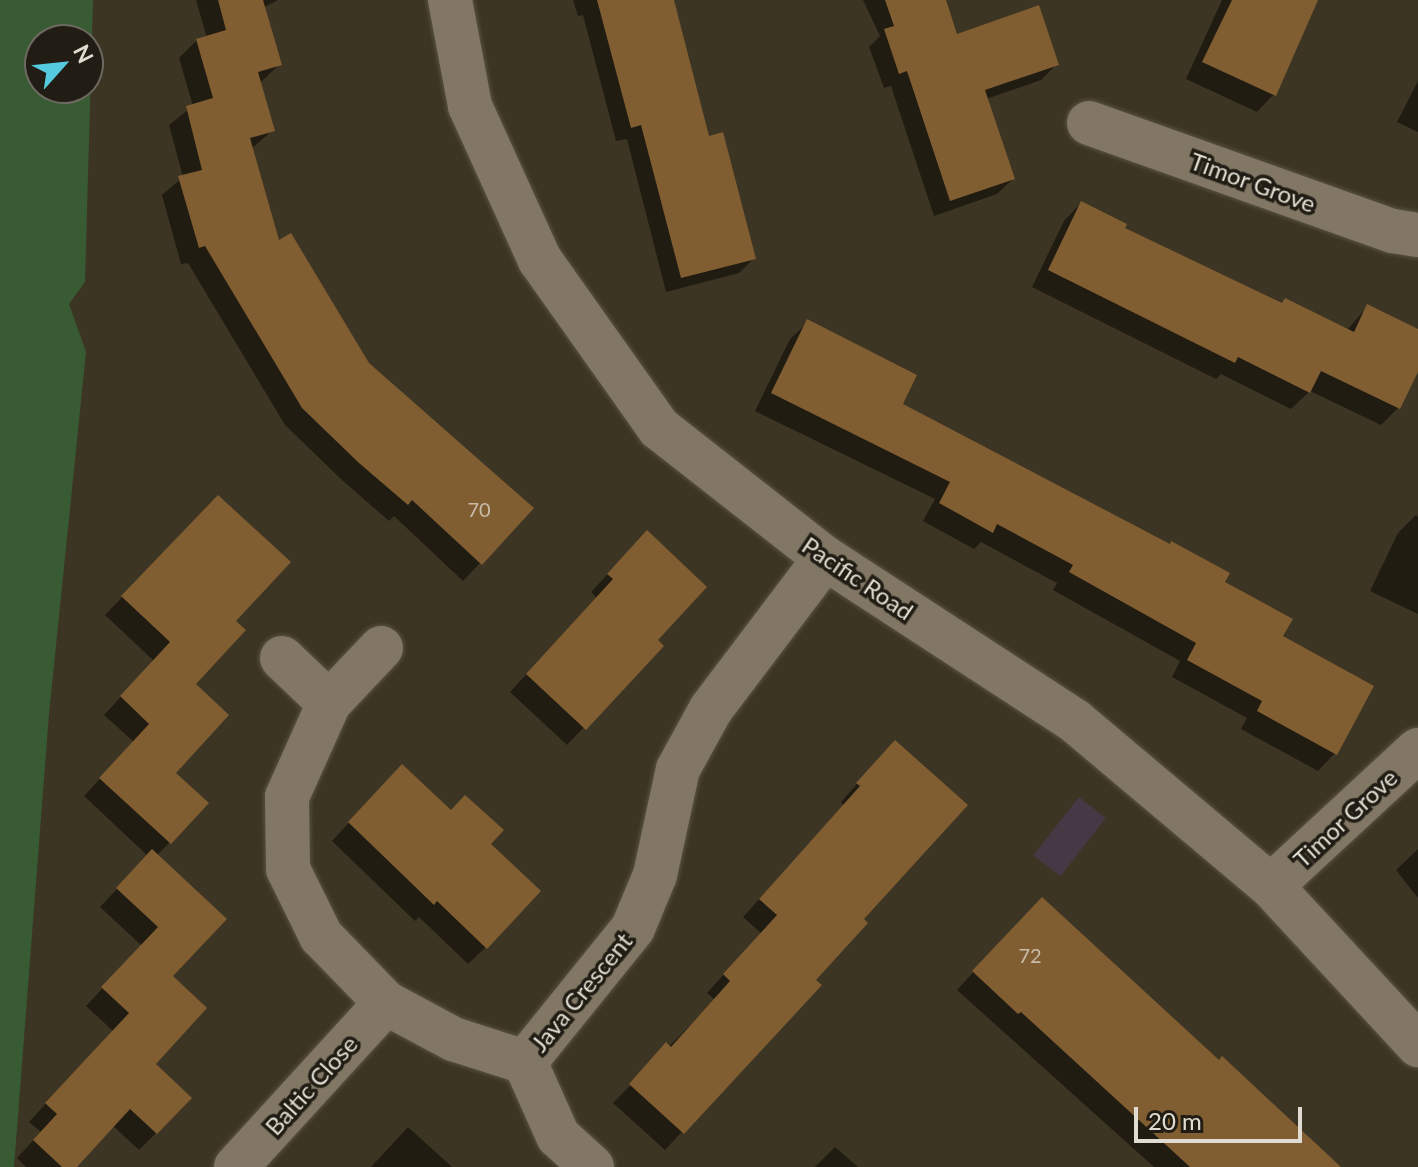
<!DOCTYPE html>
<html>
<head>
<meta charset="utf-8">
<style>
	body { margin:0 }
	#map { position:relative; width:1418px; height:1167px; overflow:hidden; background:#3d3523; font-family:Lato,sans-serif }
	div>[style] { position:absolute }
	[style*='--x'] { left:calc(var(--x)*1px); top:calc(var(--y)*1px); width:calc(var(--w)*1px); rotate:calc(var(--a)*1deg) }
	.industrial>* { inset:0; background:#473845; transform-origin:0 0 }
	.green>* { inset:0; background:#385b34 }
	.shadow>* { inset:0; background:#0007 }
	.building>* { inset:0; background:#815d32 }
	.roads { filter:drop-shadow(0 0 2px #595242) drop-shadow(0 0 2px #595242) }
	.minor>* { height:44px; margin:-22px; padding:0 22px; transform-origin:22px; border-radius:22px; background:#817764 }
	span { translate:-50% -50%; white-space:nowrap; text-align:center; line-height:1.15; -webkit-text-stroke:7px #211d15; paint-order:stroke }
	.number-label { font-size:20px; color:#c9bca9 }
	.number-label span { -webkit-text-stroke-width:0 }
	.street-label { font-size:24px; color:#e1dcd1 }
	.north { position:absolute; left:24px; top:24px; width:80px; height:80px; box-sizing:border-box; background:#211d15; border:2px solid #6e6960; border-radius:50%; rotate:63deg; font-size:22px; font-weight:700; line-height:32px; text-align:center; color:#e1dcd1 }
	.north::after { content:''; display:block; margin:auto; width:28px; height:36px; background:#55cadf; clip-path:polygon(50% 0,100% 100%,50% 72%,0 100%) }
	.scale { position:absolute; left:1134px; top:1107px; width:168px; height:36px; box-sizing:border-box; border:4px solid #e1dcd1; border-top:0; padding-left:10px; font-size:24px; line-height:28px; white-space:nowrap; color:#e1dcd1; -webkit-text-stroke:6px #211d15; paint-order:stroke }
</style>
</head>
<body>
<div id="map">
	<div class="industrial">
		<div style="left:1079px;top:797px;width:34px;height:74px;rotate:38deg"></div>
	</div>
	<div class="green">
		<div style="clip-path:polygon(evenodd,0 0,93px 0,85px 282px,69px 304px,86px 352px,49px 714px,14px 1167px,0 1167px,0 0,40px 40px,88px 40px,88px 88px,40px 88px,40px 40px)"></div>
	</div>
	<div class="shadow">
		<div style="clip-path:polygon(196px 0,278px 0,263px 8px,279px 65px,260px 83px,273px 130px,251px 149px,277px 243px,368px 365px,532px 508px,463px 581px,394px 516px,389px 521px,342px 480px,285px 425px,188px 263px,181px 264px,162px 195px,183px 177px,169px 125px,193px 106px,179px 58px,197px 40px,207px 38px)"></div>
		<div style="clip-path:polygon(573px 0,671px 0,708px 139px,754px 258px,739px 273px,666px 292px,627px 139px,616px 141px,583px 15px,578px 16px)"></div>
		<div style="clip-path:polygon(863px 0,944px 0,956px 36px,1057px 64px,1041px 80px,986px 99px,1013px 179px,997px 194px,934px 216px,891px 86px,884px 88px,869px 47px,880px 36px)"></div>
		<div style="clip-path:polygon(1222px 0,1316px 0,1274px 94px,1257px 112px,1186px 79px)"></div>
		<div style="clip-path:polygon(1418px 81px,1418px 132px,1397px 122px)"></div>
		<div style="clip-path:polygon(1081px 203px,1122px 229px,1281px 304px,1347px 330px,1367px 307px,1418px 331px,1418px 367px,1398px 408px,1381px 425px,1310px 391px,1291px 409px,1221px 374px,1216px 379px,1032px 287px,1064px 221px)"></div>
		<div style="clip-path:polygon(808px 322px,900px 405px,1222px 582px,1280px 637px,1335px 753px,1318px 771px,1241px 729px,1247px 718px,1172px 677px,1180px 661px,1053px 590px,1057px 583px,981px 542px,974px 549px,923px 521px,935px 499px,755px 411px,790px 339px)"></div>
		<div style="clip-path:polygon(201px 515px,233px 621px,193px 684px,173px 773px,170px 842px,156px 856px,170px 976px,153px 1064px,156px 1133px,139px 1150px,112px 1125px,74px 1167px,26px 1167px,17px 1158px,41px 1132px,29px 1122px,113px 1031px,86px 1006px,142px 946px,100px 907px,148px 856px,84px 796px,134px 742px,104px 715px,154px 661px,105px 615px)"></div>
		<div style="clip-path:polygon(1416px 515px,1418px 517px,1418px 614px,1370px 591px,1398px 533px)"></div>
		<div style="clip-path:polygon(630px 550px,655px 640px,661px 646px,567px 745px,510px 692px,597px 598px,591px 592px)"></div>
		<div style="clip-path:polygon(878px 760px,861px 919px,813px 980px,819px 985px,665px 1150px,613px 1103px,715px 1000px,707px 993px,761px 933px,743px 917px,844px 805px,841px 802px)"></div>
		<div style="clip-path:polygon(385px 784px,450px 813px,488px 844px,486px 947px,468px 964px,419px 917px,415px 921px,332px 841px)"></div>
		<div style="clip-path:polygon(1418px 849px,1418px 898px,1396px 870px)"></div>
		<div style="clip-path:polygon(1024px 917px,1219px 1062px,1338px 1167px,1154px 1167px,957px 990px)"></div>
		<div style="clip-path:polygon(408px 1127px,452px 1167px,371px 1167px)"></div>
		<div style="clip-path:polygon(835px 1147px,858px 1167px,815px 1167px)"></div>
	</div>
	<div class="building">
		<div style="clip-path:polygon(218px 0,263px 0,282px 65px,258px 72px,275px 131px,250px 138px,279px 240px,291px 233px,369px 363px,534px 508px,482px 565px,412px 500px,408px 505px,359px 463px,302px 408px,205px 246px,199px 248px,178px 176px,202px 170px,186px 106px,213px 98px,196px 39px,226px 30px)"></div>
		<div style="clip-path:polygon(597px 0,674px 0,709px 136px,723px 132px,756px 259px,681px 278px,641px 125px,631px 128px)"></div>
		<div style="clip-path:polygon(885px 0,946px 0,957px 34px,1039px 5px,1059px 65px,985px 90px,1015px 179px,950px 201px,907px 71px,899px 74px,884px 29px,894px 26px)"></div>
		<div style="clip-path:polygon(1232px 0,1318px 0,1276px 96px,1202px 62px)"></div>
		<div style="clip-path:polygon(1081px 201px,1127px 224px,1125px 228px,1282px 303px,1285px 298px,1354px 332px,1367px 304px,1418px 329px,1418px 372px,1400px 409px,1321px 371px,1310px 393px,1238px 357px,1235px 363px,1048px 270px)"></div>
		<div style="clip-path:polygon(807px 319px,917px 375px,903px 404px,1170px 544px,1171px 541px,1230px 573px,1225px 582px,1293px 619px,1283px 636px,1374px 686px,1337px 755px,1257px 711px,1262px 701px,1187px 660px,1196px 643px,1069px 572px,1073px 565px,997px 524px,993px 533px,939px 503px,950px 482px,771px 393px)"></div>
		<div style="clip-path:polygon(218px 495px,291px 562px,236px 621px,246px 630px,196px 684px,229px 715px,176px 773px,209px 803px,171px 844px,99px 778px,149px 724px,120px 696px,170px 642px,121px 596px)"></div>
		<div style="clip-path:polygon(647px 530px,707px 587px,658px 640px,664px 646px,586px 730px,526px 674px,613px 579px,607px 574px)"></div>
		<div style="clip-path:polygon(895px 740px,968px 805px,864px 919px,868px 923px,816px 980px,822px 985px,684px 1134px,629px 1084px,666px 1042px,671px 1047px,730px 981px,723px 974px,777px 915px,759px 899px,860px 786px,856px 783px)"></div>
		<div style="clip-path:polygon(402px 764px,451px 810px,465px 795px,504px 830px,491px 844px,541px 891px,487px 949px,437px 901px,434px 905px,348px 822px)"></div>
		<div style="clip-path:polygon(152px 849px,227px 919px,173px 976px,207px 1008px,156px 1064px,192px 1098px,157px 1134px,130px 1109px,77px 1167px,62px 1167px,33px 1140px,57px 1114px,45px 1103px,129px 1013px,101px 987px,158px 927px,116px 888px)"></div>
		<div style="clip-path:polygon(1042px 897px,1219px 1060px,1222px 1056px,1341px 1167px,1190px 1167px,1021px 1012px,1018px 1014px,972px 971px)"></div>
	</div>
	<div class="roads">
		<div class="minor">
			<div style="--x:450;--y:0;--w:108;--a:79.3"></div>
			<div style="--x:470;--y:106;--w:169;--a:65.6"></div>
			<div style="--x:540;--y:260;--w:206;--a:54.7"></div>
			<div style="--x:659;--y:428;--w:211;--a:38.1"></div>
			<div style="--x:825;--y:558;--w:298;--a:33.1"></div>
			<div style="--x:1075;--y:721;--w:256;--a:40.1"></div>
			<div style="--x:1271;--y:886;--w:217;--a:47.2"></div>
			<div style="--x:1089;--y:123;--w:323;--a:19.6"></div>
			<div style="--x:1393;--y:231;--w:25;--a:9"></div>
			<div style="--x:381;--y:648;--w:76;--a:133.4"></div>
			<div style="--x:329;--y:703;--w:103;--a:114.1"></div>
			<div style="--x:287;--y:797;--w:72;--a:89.2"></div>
			<div style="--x:288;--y:869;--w:75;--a:63.8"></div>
			<div style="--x:321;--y:936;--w:93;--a:45.9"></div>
			<div style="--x:386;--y:1003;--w:76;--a:28.2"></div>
			<div style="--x:453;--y:1039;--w:76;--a:17.7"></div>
			<div style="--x:282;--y:658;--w:65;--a:43.8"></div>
			<div style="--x:1271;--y:886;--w:200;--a:-42.8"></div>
			<div style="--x:236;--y:1167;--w:222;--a:-47.6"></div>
			<div style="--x:592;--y:1167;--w:46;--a:-137.6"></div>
			<div style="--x:558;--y:1136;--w:81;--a:-114"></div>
			<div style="--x:525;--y:1062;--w:172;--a:-51.1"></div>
			<div style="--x:633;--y:928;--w:57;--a:-67.5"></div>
			<div style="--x:655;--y:875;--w:108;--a:-77.8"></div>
			<div style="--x:678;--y:769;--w:68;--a:-61.2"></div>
			<div style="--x:711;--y:709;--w:189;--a:-52.9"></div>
		</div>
	</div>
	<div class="number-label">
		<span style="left:479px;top:509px">70</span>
		<span style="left:1030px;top:955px">72</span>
	</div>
	<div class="street-label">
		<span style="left:1253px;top:182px;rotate:20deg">Timor Grove</span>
		<span style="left:858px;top:578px;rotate:34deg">Pacific Road</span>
		<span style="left:1345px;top:818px;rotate:-43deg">Timor Grove</span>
		<span style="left:581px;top:992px;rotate:-51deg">Java Crescent</span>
		<span style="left:311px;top:1085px;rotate:-48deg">Baltic Close</span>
	</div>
	<div class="north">N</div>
	<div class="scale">20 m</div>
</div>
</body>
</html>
